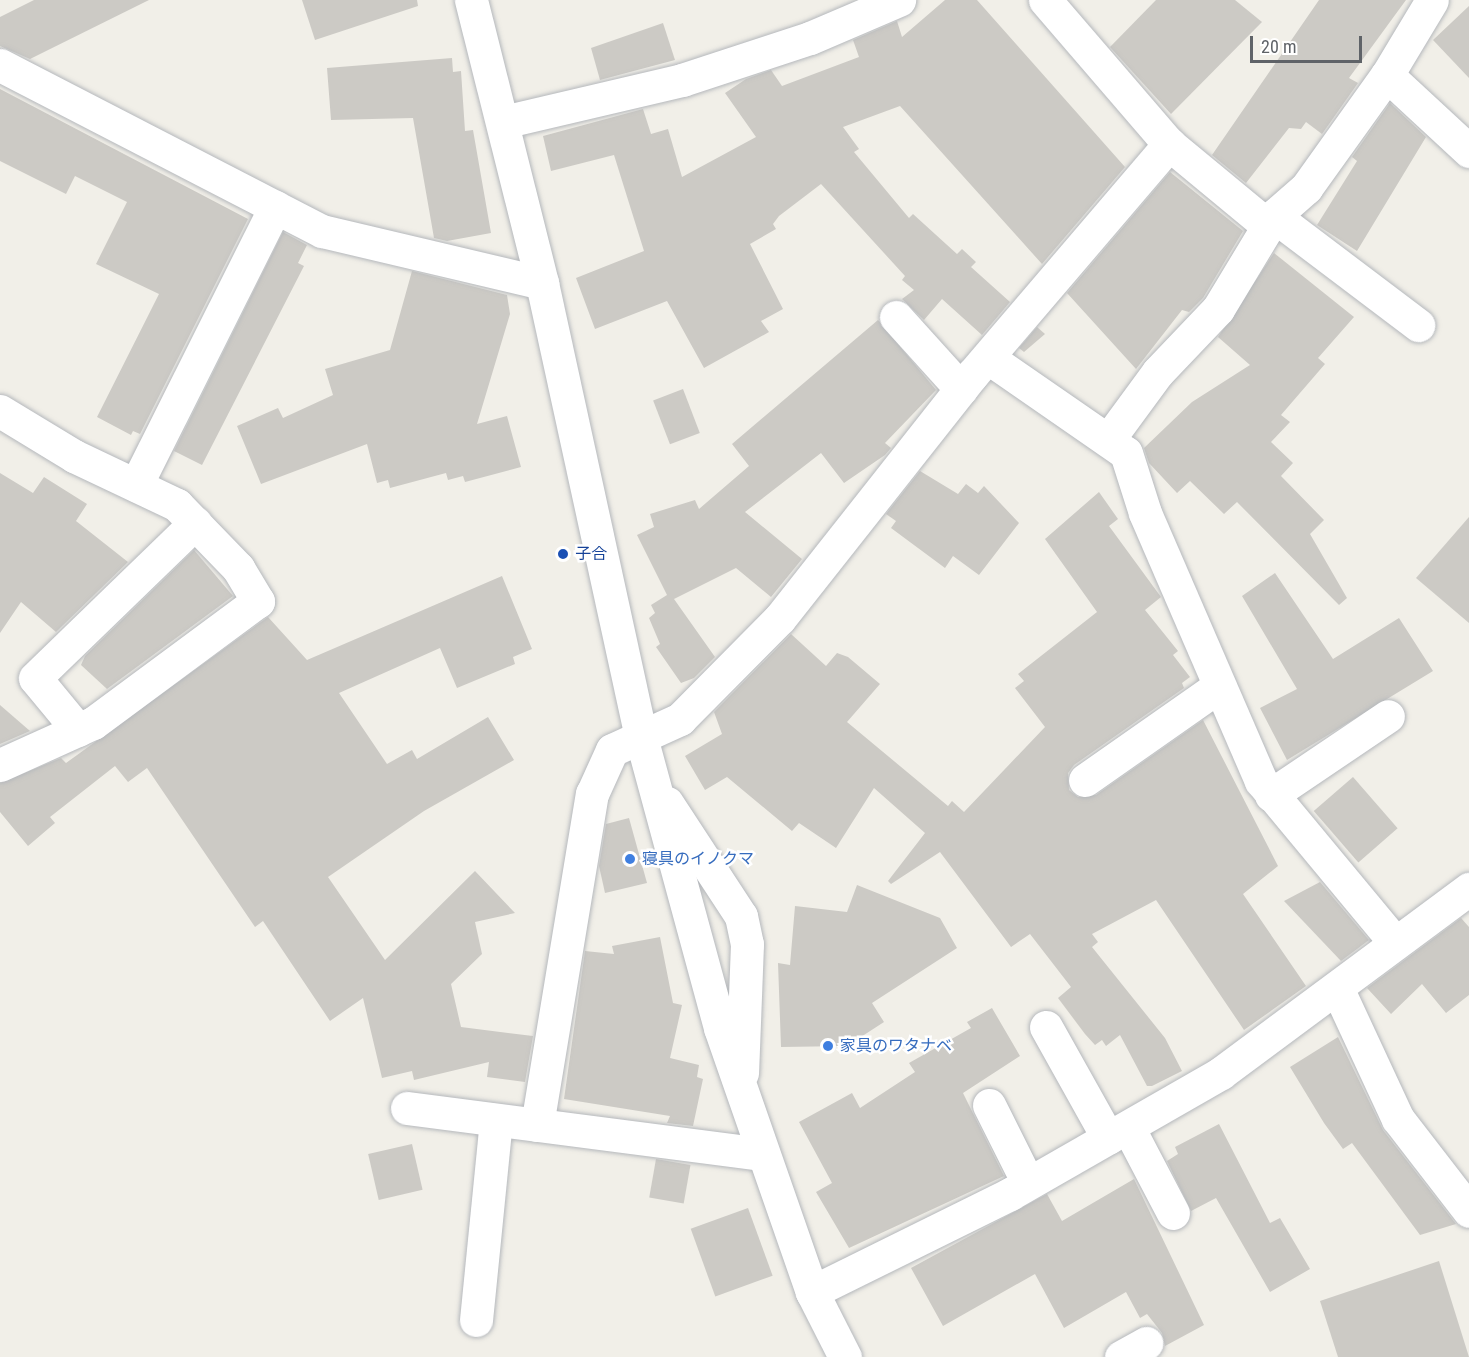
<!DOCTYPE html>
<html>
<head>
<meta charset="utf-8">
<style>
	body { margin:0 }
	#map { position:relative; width:1469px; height:1357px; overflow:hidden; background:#f1efe8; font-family:"Roboto Condensed","Noto Sans JP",sans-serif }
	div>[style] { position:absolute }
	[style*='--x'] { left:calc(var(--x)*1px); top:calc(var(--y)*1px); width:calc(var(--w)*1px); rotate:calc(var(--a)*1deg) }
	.building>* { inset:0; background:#cccac5; transform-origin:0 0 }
	.roads { filter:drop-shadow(0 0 2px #b5b8bc) drop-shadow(0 0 2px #b5b8bc) }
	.minor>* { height:33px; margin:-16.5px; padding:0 16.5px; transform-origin:16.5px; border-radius:16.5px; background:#fff }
	.dots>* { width:16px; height:16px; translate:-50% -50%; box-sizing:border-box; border:3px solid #fff; border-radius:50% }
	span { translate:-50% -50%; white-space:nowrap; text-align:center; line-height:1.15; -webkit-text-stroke:5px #fff; paint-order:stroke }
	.transit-label { font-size:16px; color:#164399 }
	.left { translate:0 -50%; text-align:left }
	.shop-label { font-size:16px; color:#366cbe }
	.scale { position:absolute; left:1250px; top:36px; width:112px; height:27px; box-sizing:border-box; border:3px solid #5f6368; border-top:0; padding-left:8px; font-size:18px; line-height:21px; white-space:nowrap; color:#5f6368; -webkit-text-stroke:4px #fff; paint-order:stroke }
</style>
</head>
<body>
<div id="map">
	<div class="building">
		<div style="clip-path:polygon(34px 0,149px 0,30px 59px,0 46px,0 17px)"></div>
		<div style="clip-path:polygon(302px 0,417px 0,418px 6px,315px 40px)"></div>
		<div style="clip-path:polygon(945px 0,977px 0,1125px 167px,1042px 264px,900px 106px,843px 127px,859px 149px,854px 152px,909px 218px,913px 214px,957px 254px,962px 249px,976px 262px,971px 267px,1010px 302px,982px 335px,942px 299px,924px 320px,902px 299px,914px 290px,902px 280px,905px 276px,821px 184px,779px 216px,773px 224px,776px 229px,750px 244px,783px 309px,761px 321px,769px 332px,704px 368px,667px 301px,595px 329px,576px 278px,644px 251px,614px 155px,551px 171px,543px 136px,643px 109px,651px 134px,668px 129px,682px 177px,756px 137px,725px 93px,746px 79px,771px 70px,782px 86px,859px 57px,853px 40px,897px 21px,902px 37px)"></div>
		<div style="clip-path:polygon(1156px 0,1235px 0,1262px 22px,1171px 114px,1110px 47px)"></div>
		<div style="clip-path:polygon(1319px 0,1406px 0,1349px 78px,1358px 83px,1322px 134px,1306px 122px,1301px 129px,1289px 128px,1246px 183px,1212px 155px)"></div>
		<div style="clip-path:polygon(1469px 6px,1469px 78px,1433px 40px)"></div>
		<div style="clip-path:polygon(663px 23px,675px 60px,600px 80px,591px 48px)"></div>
		<div style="clip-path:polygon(452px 58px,453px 72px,461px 71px,465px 131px,473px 130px,491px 233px,447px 241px,434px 238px,413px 118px,331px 120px,327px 68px)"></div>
		<div style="clip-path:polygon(0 89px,248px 219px,140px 434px,133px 431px,131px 435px,97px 417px,159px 294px,96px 264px,127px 202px,75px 176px,66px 194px,0 161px)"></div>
		<div style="clip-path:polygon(1390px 103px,1426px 137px,1357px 251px,1317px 225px,1357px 161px,1352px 157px)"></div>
		<div style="clip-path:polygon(1170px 172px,1243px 231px,1203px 298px,1189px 312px,1182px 310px,1136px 369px,1067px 293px)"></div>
		<div style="clip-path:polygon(283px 232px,307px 245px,298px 263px,304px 266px,202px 465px,174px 451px)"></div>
		<div style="clip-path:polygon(1274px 253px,1354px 317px,1318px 358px,1325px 364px,1281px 415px,1290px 422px,1271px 442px,1293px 463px,1281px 476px,1324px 520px,1310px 534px,1347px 598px,1339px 605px,1237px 502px,1224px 514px,1190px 481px,1177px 493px,1149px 463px,1144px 448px,1192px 402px,1250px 365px,1218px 337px)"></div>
		<div style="clip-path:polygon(412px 271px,507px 295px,510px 314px,477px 424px,507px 416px,521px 467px,465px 482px,463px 476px,448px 480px,446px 473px,390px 488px,388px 480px,377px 483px,367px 444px,261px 484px,237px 426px,278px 408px,283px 418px,333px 395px,325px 369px,390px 350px)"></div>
		<div style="clip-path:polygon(878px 320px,936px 390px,885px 443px,891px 448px,885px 455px,844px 483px,821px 453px,745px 512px,802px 559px,771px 597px,736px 568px,674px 599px,715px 657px,694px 678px,681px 683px,656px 647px,660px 644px,649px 618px,655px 613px,651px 605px,667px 595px,637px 535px,654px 527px,650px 514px,695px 500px,699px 509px,749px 466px,732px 444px)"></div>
		<div style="clip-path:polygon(1037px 327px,1045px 334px,1024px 352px,1019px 348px)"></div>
		<div style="left:683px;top:389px;width:47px;height:32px;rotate:69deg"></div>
		<div style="clip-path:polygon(920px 471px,958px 494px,966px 484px,978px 493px,984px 486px,1019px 523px,979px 575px,953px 556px,945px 568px,891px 528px,896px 521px,886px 514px)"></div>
		<div style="clip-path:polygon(0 473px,33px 493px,44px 477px,87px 504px,76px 521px,128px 562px,56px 632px,21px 602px,0 633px)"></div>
		<div style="clip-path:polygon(1099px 492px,1118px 519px,1109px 526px,1161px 597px,1145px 610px,1178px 651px,1173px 655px,1190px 677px,1182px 683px,1184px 688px,1074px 765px,1068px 773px,1069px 790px,1078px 797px,1096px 795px,1203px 720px,1278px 866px,1243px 894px,1306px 986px,1244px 1030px,1156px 900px,1092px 934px,1098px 942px,1092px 947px,1165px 1038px,1182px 1071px,1152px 1086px,1147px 1086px,1120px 1035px,1106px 1046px,1102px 1040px,1095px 1045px,1085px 1034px,1058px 998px,1071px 987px,1030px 934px,1011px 947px,940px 852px,891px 884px,888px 881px,925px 833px,874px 788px,836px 848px,799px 823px,792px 831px,727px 777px,705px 790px,685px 756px,722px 734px,714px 712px,791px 634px,826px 666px,837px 653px,848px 657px,880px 684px,847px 722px,948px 806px,952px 801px,964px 812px,1045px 727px,1015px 688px,1024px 681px,1018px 674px,1097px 612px,1045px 539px)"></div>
		<div style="clip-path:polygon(1469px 517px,1469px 623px,1416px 578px)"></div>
		<div style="clip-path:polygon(194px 550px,233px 596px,107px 689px,81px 665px,85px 656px)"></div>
		<div style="clip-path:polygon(1275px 573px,1333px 659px,1399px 618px,1433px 671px,1287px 760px,1260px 708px,1297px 689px,1242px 596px)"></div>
		<div style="clip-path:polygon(502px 576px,532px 649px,513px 657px,515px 664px,457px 688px,440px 648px,339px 693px,387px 764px,412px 750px,417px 759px,488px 717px,514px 760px,424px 811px,328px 877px,385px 960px,475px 871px,515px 913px,475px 922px,482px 954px,451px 984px,461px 1027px,533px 1036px,525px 1082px,487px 1077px,489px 1062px,414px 1080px,412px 1071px,382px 1078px,363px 998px,330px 1021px,263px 921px,255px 927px,147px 768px,128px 782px,115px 766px,50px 817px,55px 823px,28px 846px,0 812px,0 783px,61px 758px,66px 763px,268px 617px,307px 660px)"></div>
		<div style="clip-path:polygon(0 705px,30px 731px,0 744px)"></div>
		<div style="left:1353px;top:777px;width:68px;height:52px;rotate:49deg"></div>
		<div style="clip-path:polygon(629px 818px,647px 883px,605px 893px,599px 866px,606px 824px)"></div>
		<div style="clip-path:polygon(1320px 882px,1369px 940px,1341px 961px,1284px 901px)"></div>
		<div style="clip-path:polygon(857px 885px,940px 918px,957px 948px,872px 1003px,884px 1022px,847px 1046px,781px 1047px,778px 963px,790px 965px,795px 906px,847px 912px)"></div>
		<div style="clip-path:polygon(1461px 918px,1469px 927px,1469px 995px,1446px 1013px,1422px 984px,1391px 1014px,1367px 988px)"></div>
		<div style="clip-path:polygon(660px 937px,673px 1003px,682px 1005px,670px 1058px,699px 1065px,697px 1077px,703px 1079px,693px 1126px,667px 1123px,670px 1116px,564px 1099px,585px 951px,614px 954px,612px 946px)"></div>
		<div style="clip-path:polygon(992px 1008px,1020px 1056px,963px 1093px,1004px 1176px,849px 1248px,816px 1192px,832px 1183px,799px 1122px,852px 1093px,860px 1108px,915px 1072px,909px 1063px,971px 1028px,967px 1022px)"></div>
		<div style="clip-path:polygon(1338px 1037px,1383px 1130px,1456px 1224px,1420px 1235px,1352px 1143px,1343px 1149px,1324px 1123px,1290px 1067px)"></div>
		<div style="clip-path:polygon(1219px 1124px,1270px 1223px,1280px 1218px,1310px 1269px,1270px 1292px,1216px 1198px,1191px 1211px,1167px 1161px,1178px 1154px,1175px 1147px)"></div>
		<div style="left:412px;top:1144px;width:47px;height:45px;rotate:77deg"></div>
		<div style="left:656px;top:1159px;width:35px;height:39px;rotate:10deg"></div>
		<div style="clip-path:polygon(1134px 1179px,1204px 1325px,1165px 1346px,1162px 1333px,1147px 1314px,1140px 1318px,1126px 1292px,1064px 1328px,1035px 1274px,943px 1326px,911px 1268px,1047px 1194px,1062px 1221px)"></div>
		<div style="left:748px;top:1208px;width:72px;height:61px;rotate:70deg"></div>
		<div style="clip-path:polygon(1439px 1261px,1469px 1357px,1338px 1357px,1320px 1301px)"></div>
	</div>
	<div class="roads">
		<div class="minor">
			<div style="--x:471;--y:0;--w:292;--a:75.9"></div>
			<div style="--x:542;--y:283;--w:465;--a:77.7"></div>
			<div style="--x:641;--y:737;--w:302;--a:74.8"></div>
			<div style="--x:720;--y:1028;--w:280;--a:70.8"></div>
			<div style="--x:812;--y:1292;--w:73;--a:63.1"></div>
			<div style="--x:1045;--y:0;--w:190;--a:49.3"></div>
			<div style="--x:1169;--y:144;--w:129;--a:39.6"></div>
			<div style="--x:0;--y:65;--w:362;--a:27.3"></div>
			<div style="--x:322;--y:231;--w:226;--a:13.3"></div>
			<div style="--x:1387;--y:75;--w:112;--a:42.8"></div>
			<div style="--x:503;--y:122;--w:184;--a:-13.2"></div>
			<div style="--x:682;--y:80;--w:135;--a:-18.2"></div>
			<div style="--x:810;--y:38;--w:97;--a:-23.1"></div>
			<div style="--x:1274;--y:216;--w:181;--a:37.1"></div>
			<div style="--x:896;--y:317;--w:97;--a:47.9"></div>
			<div style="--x:990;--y:359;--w:165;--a:34.7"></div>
			<div style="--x:1126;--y:453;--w:63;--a:72.4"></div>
			<div style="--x:1145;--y:513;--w:292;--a:66.6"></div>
			<div style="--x:1261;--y:781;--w:208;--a:50.3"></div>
			<div style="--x:0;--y:411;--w:87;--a:31.3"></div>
			<div style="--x:74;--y:456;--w:114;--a:25.4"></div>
			<div style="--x:177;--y:505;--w:88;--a:45.9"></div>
			<div style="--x:238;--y:568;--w:39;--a:59"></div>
			<div style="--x:258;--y:601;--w:205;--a:143.5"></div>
			<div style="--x:93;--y:723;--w:102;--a:155.7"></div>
			<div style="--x:1108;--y:440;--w:84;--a:-53.7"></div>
			<div style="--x:1158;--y:372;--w:87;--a:-46.4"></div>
			<div style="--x:1218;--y:309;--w:109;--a:-58.9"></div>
			<div style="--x:1274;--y:216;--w:43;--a:-41.2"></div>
			<div style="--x:1306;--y:188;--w:139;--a:-54.4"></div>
			<div style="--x:1387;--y:75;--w:87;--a:-59"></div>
			<div style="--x:136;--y:485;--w:311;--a:-63.4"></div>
			<div style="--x:78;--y:730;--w:67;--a:-129.6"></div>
			<div style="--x:35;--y:678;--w:223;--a:-44.1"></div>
			<div style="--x:1085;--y:780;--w:162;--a:-35"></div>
			<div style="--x:1271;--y:795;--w:141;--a:-34"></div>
			<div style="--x:667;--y:803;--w:135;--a:56.8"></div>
			<div style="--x:741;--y:916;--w:29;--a:78"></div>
			<div style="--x:747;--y:944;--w:129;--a:92.2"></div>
			<div style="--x:1338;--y:990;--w:142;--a:65.1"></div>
			<div style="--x:1398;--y:1119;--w:116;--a:52.3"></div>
			<div style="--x:1046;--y:1027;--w:127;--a:60.8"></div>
			<div style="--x:989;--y:1105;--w:87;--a:63.4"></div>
			<div style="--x:407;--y:1108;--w:356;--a:7.4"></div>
			<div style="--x:537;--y:1125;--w:336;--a:-80.6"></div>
			<div style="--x:592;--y:794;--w:48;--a:-65.6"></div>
			<div style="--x:612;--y:750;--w:75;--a:-24.5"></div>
			<div style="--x:680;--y:719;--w:142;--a:-45.3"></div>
			<div style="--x:780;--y:618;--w:310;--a:-51.7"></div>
			<div style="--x:972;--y:375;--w:304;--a:-49.5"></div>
			<div style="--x:1128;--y:1127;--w:97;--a:62.4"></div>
			<div style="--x:812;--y:1292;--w:221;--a:-26.3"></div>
			<div style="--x:1010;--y:1194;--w:243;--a:-29.8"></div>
			<div style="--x:1221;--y:1073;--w:309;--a:-36.6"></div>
			<div style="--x:476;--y:1320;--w:201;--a:-84.3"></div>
			<div style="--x:1121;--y:1357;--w:29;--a:-29"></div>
		</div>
	</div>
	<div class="dots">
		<div style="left:563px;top:554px;background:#1a4fb4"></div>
		<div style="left:630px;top:859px;background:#3f7fe0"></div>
		<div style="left:828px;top:1046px;background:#3f7fe0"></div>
	</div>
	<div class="transit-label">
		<span class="left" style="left:575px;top:554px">子合</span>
	</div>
	<div class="shop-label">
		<span class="left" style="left:642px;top:859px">寝具のイノクマ</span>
		<span class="left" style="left:840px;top:1046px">家具のワタナベ</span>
	</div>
	<div class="scale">20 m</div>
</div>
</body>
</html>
